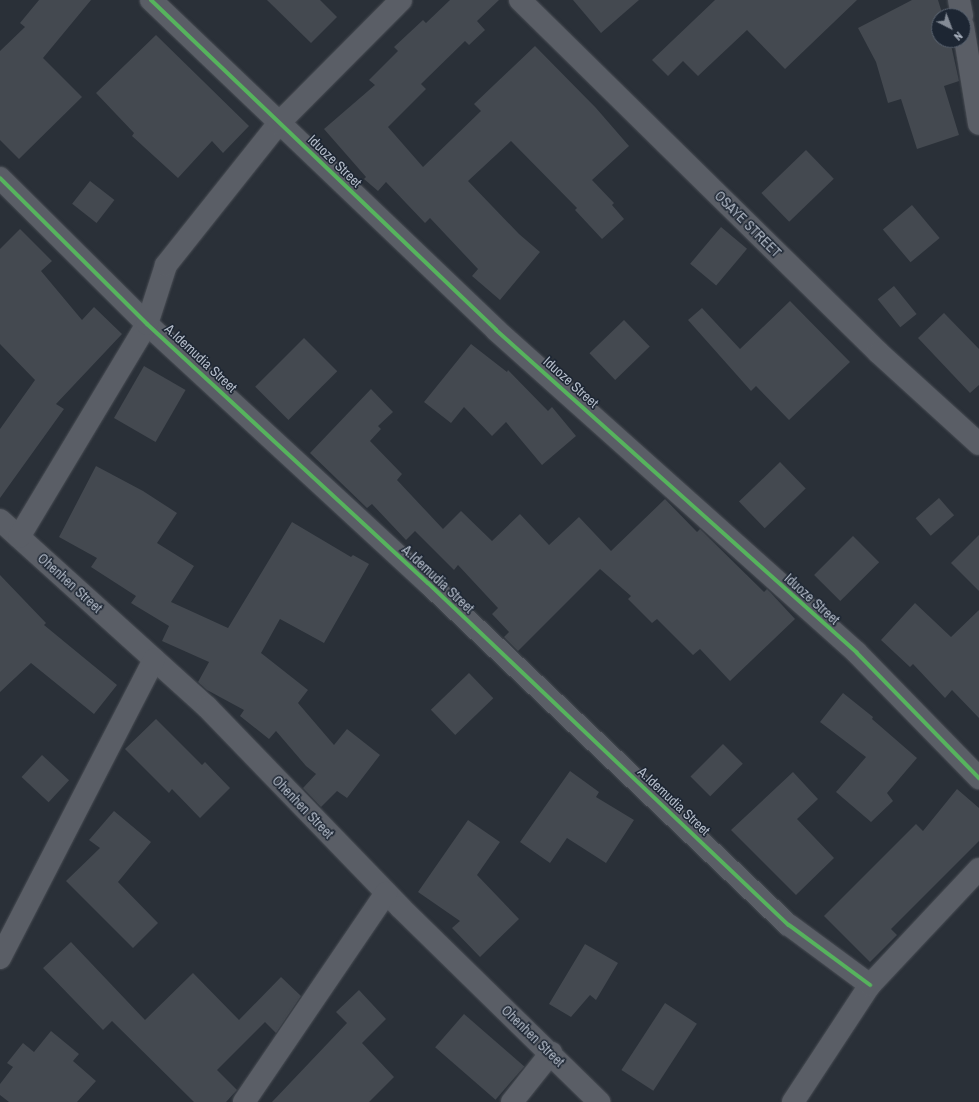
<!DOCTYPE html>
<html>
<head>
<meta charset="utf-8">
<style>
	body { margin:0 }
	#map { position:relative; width:979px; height:1102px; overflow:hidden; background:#2a3038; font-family:"Archivo Narrow",sans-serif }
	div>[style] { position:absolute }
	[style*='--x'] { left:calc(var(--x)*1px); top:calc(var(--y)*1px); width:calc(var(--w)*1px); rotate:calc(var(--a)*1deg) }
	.building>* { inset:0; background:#444950; transform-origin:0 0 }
	.roads { filter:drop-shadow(0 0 1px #484c53) drop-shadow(0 0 1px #484c53) }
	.street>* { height:22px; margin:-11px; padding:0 11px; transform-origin:11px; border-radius:11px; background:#5a5e66 }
	.cycleway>* { height:4px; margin:-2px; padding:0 2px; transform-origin:2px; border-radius:2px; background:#56b35d }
	span { translate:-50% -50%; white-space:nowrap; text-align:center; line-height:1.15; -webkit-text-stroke:3px #1d2633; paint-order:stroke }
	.street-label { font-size:14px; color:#b4bcc9 }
	.north { position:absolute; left:931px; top:8px; width:40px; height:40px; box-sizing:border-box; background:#1d2633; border:1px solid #59626f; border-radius:50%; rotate:138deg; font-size:11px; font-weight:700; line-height:16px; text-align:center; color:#b4bcc9 }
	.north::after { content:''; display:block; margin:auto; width:14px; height:18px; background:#848b96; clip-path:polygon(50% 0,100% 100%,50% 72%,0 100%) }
</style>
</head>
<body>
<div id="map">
	<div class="building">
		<div style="clip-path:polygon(39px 0,91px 0,43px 58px,82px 97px,19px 159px,0 140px,0 51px,25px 27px,20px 23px)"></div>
		<div style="clip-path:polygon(267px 0,320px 0,337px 17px,311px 43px)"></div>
		<div style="clip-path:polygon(450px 0,499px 0,477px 21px,485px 30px,469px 45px,465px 41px,421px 84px,426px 89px,388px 127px,423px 167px,481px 111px,474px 104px,535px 46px,596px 108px,629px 146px,592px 180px,614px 203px,612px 205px,624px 219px,602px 239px,575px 210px,577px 208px,511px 141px,468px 181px,519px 234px,540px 252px,500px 300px,472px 276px,478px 269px,430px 218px,425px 223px,386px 182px,378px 191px,364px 179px,366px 177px,324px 129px,375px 85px,369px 80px,398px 51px,394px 47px,423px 20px,426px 23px)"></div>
		<div style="clip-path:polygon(573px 0,639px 0,601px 33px)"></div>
		<div style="clip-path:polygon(715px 0,857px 0,785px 69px,747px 30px,698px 76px,683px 61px,668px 76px,652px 60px)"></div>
		<div style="clip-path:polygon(912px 0,938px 0,943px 16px,939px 16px,939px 40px,950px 40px,959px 81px,944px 86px,959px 135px,917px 149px,901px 99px,888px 103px,876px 62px,858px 28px)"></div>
		<div style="clip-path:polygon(156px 35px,249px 126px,223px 153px,212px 141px,178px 178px,132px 136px,134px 133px,96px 93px)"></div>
		<div style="left:806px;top:150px;width:40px;height:62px;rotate:46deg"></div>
		<div style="left:90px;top:181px;width:31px;height:29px;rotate:38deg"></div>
		<div style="left:912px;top:205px;width:43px;height:38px;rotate:50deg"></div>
		<div style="left:721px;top:227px;width:34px;height:48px;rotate:40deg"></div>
		<div style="clip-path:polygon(20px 229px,52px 261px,41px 271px,82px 320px,94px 307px,122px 334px,56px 404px,64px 409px,0 498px,0 429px,35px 380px,0 344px,0 249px)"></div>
		<div style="left:894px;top:286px;width:36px;height:21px;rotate:51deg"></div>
		<div style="clip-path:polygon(790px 301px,850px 362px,789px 420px,756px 386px,751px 391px,688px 320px,702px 308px,740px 349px)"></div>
		<div style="clip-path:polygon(944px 313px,979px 349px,979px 385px,970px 393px,918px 338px)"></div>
		<div style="left:624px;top:320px;width:37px;height:48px;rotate:46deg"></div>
		<div style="left:304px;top:338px;width:47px;height:69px;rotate:45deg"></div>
		<div style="clip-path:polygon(471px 344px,507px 372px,508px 370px,548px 411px,552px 407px,576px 436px,542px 465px,506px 422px,492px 436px,464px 407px,451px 423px,424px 402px)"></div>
		<div style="left:144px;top:366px;width:48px;height:60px;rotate:30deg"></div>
		<div style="clip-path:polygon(371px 389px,393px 412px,378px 426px,381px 429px,370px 441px,402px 474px,397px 480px,443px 529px,461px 511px,492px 541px,520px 514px,549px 545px,579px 517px,611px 551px,665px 499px,697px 532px,700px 529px,764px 592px,767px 589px,770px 592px,795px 619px,730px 681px,700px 649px,693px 655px,657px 619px,652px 623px,628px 599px,631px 596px,600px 569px,518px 651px,504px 637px,509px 632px,492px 614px,498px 608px,458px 565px,454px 570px,415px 531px,406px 540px,372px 504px,367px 508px,310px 453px)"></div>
		<div style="left:780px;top:462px;width:37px;height:57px;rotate:46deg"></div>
		<div style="clip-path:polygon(96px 466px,143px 491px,177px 513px,157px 543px,194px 566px,171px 602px,228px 628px,292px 522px,351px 557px,353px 555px,369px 564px,324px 643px,280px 619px,261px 653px,308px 690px,298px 703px,334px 745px,347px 729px,380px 755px,347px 798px,337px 791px,321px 807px,303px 788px,316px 774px,306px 766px,276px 731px,269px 739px,240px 716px,244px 710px,207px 690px,198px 682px,209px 662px,162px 641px,169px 626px,131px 603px,136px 596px,91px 567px,97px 558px,59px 537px)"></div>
		<div style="left:939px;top:498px;width:23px;height:31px;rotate:49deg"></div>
		<div style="clip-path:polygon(979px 535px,979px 591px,951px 563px)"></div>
		<div style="left:853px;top:536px;width:37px;height:55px;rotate:45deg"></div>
		<div style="clip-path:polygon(0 575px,46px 623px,44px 625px,117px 685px,94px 714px,31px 663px,0 692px)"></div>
		<div style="clip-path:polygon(915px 603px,951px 637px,979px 610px,979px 718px,952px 690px,945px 698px,913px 664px,910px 667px,881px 640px)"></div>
		<div style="left:469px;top:673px;width:35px;height:53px;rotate:46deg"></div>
		<div style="clip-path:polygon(843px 693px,873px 717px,872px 719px,917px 758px,887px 793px,893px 801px,871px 822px,836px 792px,866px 757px,820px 722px)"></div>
		<div style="clip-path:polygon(156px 719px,202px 765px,205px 762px,230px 788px,200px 818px,172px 789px,169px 793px,125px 749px)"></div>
		<div style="left:723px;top:744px;width:28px;height:46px;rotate:45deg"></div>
		<div style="left:42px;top:755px;width:37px;height:30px;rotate:43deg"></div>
		<div style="clip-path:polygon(570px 771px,599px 792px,596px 797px,634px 820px,606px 863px,567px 838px,550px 863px,520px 842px)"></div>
		<div style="clip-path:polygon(793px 772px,818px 799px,797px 819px,834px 858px,796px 895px,731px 830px)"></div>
		<div style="clip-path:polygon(957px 789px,979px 808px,979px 841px,891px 929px,897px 935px,870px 962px,824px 916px,916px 824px,923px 831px)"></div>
		<div style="clip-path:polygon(114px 811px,151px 842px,118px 882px,158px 923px,133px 948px,66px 881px,100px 848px,89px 840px)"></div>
		<div style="clip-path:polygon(468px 820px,500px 842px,477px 875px,519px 919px,480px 957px,452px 928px,460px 921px,418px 892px)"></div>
		<div style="clip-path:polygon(71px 942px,145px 1020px,193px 973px,239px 1020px,281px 977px,301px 996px,276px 1033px,265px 1022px,217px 1070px,237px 1090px,226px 1102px,194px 1102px,112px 1021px,103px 1030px,43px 968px)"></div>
		<div style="clip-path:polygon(585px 944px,618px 963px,596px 1000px,590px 995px,571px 1017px,549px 1004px)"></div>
		<div style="clip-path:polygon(359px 990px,386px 1019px,362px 1043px,394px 1077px,369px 1102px,272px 1102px,347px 1023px,336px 1012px)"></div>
		<div style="left:665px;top:1003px;width:38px;height:80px;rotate:33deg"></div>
		<div style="left:464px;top:1014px;width:80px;height:44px;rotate:41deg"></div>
		<div style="clip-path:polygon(51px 1031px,79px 1054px,73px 1061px,96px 1081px,77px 1102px,9px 1102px,0 1095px,0 1084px,13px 1067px,7px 1063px,23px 1043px,34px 1052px)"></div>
	</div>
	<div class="roads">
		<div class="street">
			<div style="--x:151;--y:0;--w:477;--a:43.7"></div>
			<div style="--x:496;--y:330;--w:484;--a:41.8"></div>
			<div style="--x:857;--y:653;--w:175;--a:45.7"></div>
			<div style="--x:520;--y:0;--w:503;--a:44.52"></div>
			<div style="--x:879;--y:353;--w:135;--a:42.3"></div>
			<div style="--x:959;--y:0;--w:16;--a:79"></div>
			<div style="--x:963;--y:26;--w:99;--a:80.7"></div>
			<div style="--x:0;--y:178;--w:207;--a:44.8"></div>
			<div style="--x:147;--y:324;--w:382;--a:42.7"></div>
			<div style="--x:428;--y:583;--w:497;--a:43.5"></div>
			<div style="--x:789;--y:925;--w:101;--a:36.5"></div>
			<div style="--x:0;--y:520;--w:279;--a:42.1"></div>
			<div style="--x:207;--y:707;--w:278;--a:46"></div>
			<div style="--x:400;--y:907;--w:279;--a:44.4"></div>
			<div style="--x:19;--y:537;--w:249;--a:-59"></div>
			<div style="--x:147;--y:324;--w:62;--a:-72.1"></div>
			<div style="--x:166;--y:265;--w:181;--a:-51.5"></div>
			<div style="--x:279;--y:123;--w:173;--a:-45.2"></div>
			<div style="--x:0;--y:958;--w:336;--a:-62.7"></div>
			<div style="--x:244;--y:1102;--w:253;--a:-55.8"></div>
			<div style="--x:512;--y:1102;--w:63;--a:-51.5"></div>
			<div style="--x:793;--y:1102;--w:140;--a:-56.7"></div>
			<div style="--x:870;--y:985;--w:159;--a:-46.8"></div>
		</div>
	</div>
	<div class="cycleway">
		<div style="--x:151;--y:0;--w:477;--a:43.7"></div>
		<div style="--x:496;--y:330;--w:484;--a:41.8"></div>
		<div style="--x:857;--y:653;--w:175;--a:45.7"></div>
		<div style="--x:0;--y:178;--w:207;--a:44.8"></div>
		<div style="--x:147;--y:324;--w:382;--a:42.7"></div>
		<div style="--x:428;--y:583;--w:497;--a:43.5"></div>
		<div style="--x:789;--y:925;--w:101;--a:36.5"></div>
	</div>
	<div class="street-label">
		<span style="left:335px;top:161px;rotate:44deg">Iduoze Street</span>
		<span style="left:748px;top:224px;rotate:45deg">OSAYE STREET</span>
		<span style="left:201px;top:358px;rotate:43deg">A.Idemudia Street</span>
		<span style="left:571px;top:382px;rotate:42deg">Iduoze Street</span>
		<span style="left:438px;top:579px;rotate:43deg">A.Idemudia Street</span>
		<span style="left:70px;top:583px;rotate:42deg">Ohenhen Street</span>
		<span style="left:812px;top:599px;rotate:42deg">Iduoze Street</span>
		<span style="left:674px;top:801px;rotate:43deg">A.Idemudia Street</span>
		<span style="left:303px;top:807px;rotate:46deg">Ohenhen Street</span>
		<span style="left:533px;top:1036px;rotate:44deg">Ohenhen Street</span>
	</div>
	<div class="north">N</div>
</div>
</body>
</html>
